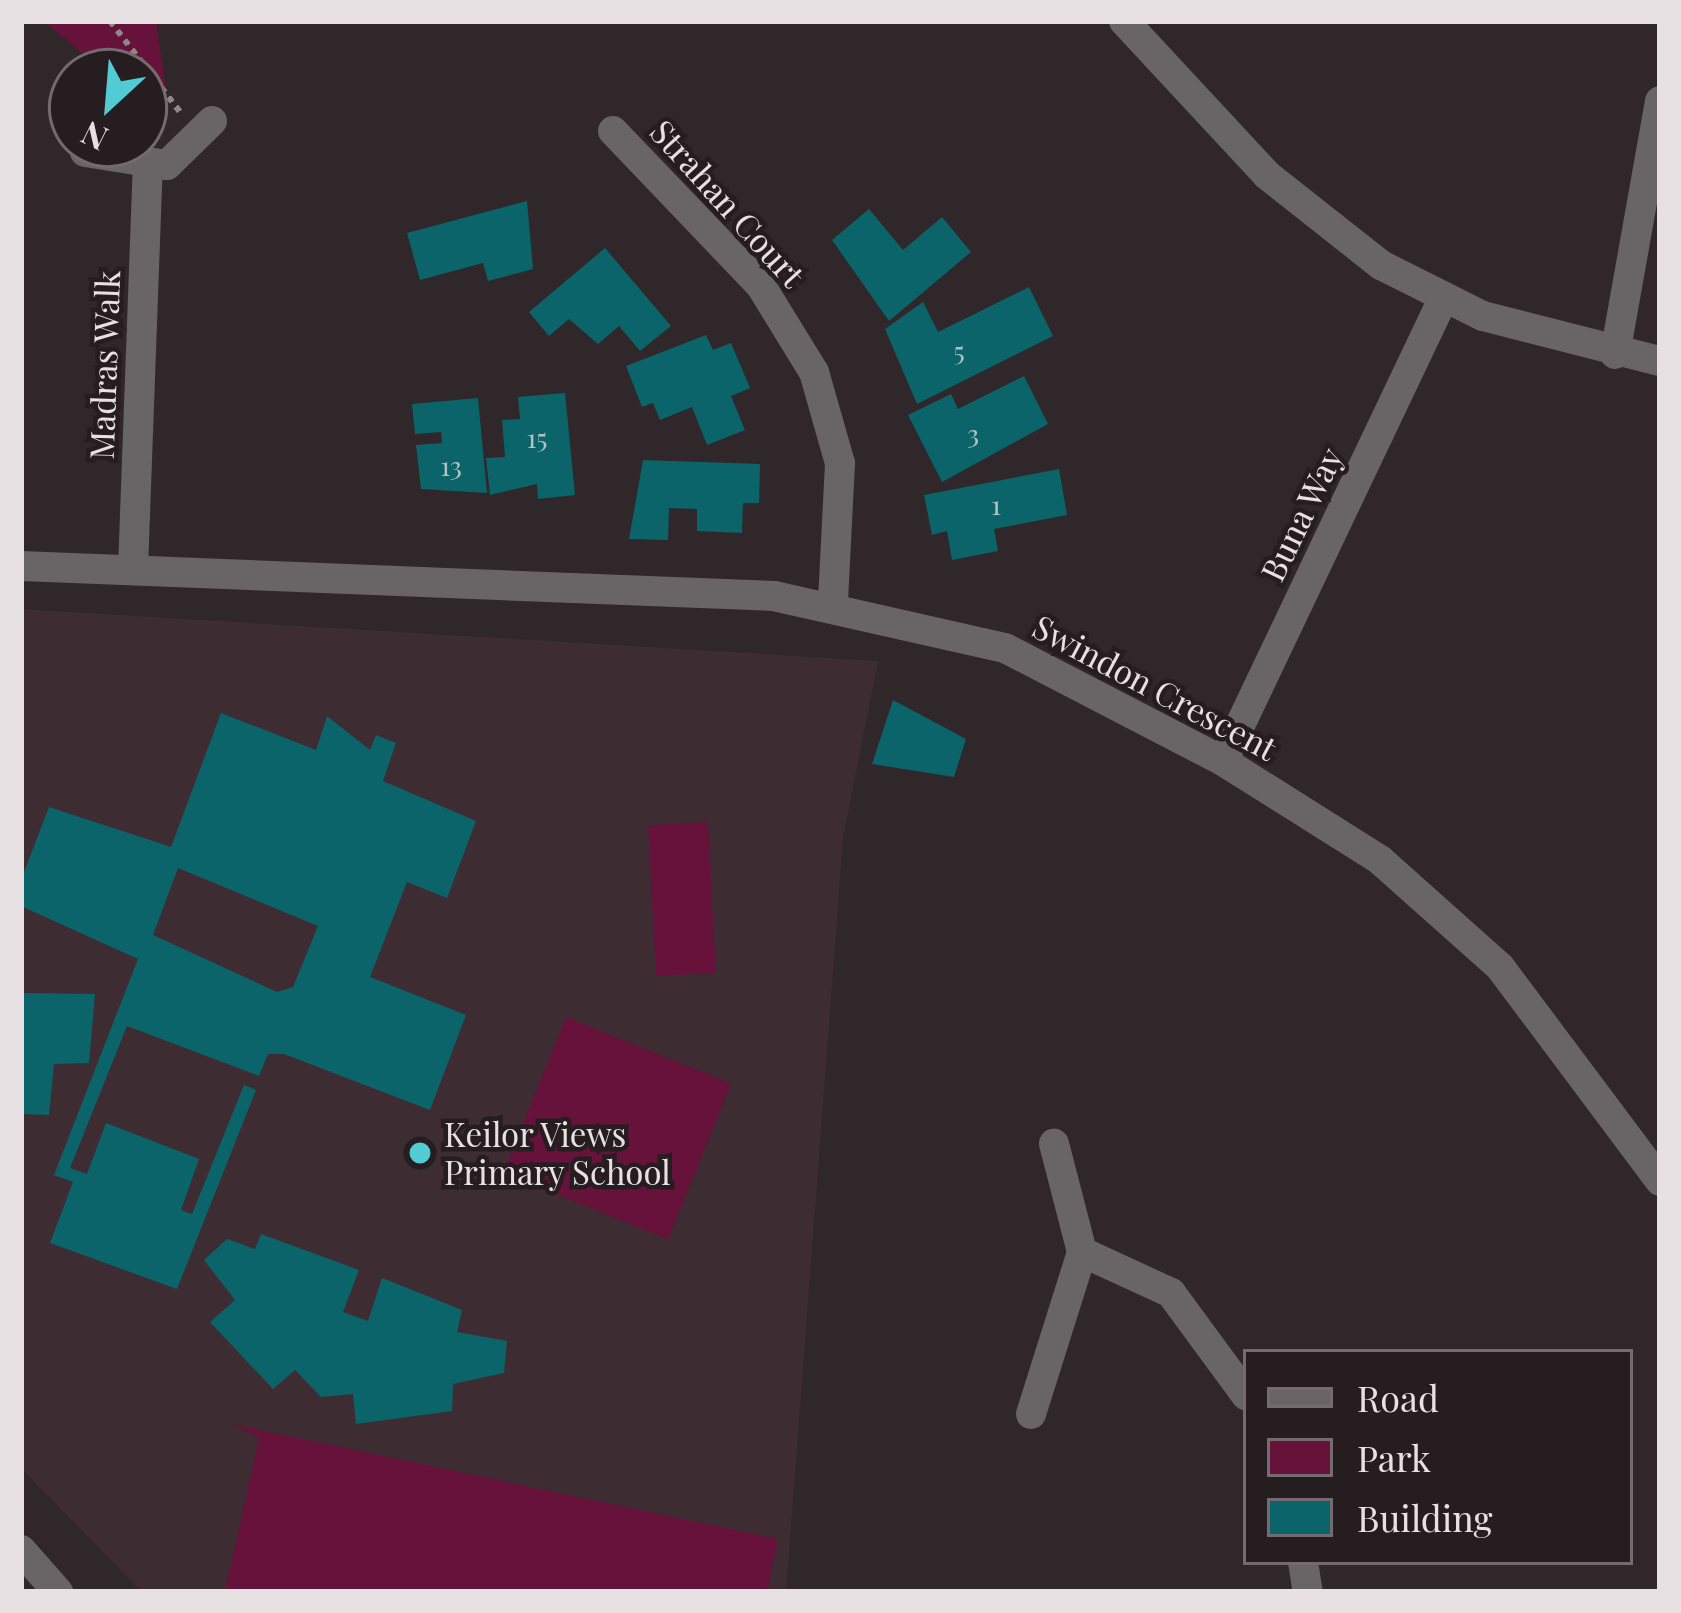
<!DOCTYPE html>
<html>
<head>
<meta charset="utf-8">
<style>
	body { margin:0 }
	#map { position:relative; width:1681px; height:1613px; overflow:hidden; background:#30272a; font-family:"Playfair Display",serif }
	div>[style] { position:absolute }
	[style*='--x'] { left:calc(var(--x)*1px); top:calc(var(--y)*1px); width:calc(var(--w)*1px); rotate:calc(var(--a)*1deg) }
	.built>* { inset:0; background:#3d2d33 }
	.green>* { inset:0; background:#67123b; transform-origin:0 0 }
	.building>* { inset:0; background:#0b6469 }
	.path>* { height:6px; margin-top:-3px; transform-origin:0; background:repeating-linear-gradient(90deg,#8e8688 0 6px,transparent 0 12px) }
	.minor>* { height:30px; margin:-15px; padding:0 15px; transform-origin:15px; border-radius:15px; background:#696466 }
	.dots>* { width:33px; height:33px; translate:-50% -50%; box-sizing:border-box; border:6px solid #261d20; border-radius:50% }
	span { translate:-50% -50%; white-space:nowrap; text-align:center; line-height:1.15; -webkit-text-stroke:9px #261d20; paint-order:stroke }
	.number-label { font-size:27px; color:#b1c2c4 }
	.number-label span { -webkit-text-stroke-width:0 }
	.street-label { font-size:33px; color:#e8e1e3 }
	.poi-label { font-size:33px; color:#e8e1e3 }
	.left { translate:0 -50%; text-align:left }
	.frame { position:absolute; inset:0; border:24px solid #e8e1e3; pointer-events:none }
	.legend { position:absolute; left:1243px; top:1349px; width:390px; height:216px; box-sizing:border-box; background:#261d20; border:3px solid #746b6e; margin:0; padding:15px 21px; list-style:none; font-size:36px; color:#e8e1e3 }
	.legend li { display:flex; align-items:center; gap:24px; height:60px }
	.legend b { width:60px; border:3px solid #746b6e }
	.north { position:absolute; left:48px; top:48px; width:120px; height:120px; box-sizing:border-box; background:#261d20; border:3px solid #746b6e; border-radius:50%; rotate:206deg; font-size:33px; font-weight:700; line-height:48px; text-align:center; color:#e8e1e3 }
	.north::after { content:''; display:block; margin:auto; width:42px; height:54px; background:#51ccd5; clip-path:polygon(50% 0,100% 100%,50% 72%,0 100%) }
</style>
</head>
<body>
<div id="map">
	<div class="built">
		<div style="clip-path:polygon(21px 609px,878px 661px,843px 838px,786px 1592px,142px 1592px,21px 1468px)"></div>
	</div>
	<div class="green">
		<div style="clip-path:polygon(44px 21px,156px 21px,168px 104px,144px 102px,144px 72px,105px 72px)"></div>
		<div style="left:708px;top:822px;width:151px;height:60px;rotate:87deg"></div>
		<div style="left:566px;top:1017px;width:178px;height:168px;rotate:22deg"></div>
		<div style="clip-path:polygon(232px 1424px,778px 1539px,767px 1592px,225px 1592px,259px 1438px)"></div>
	</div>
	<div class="building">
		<div style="clip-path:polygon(527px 201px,533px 269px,488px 281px,483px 263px,420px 280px,407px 233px)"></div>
		<div style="clip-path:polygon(869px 209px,903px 250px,942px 217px,971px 252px,889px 321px,832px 240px)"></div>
		<div style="clip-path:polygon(605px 248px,671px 326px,640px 351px,619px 326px,598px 344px,569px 319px,549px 336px,529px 312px)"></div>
		<div style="clip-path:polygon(1029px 287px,1053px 336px,917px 404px,885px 329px,923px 302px,938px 332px)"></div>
		<div style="clip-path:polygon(706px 335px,713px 350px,731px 343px,750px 388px,731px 396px,745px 430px,707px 445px,692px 407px,660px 420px,653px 403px,642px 407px,626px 366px)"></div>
		<div style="clip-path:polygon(1024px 376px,1048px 424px,942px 482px,908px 415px,951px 394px,958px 409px)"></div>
		<div style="clip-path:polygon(565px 393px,575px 495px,538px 499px,537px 484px,490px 495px,486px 458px,505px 457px,502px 420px,520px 419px,518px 397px)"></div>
		<div style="clip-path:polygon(478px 398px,487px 493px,421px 489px,416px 445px,442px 443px,441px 432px,415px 434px,412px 404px)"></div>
		<div style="clip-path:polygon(643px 460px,760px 464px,759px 503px,743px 503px,742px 533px,697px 531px,697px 509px,669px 508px,668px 540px,629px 539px)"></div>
		<div style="clip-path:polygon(1059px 469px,1067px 515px,994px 529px,998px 551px,952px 560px,947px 531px,932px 535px,924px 495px)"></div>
		<div style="clip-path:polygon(893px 700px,966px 739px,954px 777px,872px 764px)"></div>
		<div style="clip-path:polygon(evenodd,221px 713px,316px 750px,327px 716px,370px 750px,376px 735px,396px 743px,383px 781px,476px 821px,447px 898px,407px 882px,370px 977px,466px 1015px,430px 1110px,284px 1054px,268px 1054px,259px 1076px,127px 1026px,70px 1168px,87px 1174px,106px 1123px,199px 1159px,181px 1210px,192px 1214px,244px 1085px,256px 1090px,177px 1289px,50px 1243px,73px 1182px,54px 1175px,138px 959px,21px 906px,21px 880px,49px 807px,171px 847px,221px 713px,178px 868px,318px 926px,293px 987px,277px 992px,153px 935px,178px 868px)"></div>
		<div style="clip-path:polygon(21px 993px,95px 994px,89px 1063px,54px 1064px,49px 1115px,21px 1114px)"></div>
		<div style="clip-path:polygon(261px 1234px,359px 1270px,343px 1312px,368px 1321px,382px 1278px,462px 1310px,457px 1332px,507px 1341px,504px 1373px,453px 1384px,452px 1411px,356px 1424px,353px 1394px,321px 1397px,295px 1370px,273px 1389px,210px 1322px,235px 1300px,204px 1260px,227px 1239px,255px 1249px)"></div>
	</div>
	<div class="path">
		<div style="--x:110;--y:21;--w:115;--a:52.4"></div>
	</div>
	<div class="minor">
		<div style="--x:1124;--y:21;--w:210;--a:47.1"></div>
		<div style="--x:1267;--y:175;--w:145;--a:38.3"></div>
		<div style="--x:1381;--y:265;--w:114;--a:26.6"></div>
		<div style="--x:1483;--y:316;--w:183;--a:14.3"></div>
		<div style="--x:613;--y:131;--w:214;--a:46.3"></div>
		<div style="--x:761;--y:286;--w:101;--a:58.4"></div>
		<div style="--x:814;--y:372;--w:95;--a:74.1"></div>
		<div style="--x:840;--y:463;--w:138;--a:92.9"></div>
		<div style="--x:85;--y:152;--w:83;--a:9"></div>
		<div style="--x:167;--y:165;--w:63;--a:-44.4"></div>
		<div style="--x:1615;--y:354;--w:257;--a:-79.9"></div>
		<div style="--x:21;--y:566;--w:754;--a:2.28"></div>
		<div style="--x:774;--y:596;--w:237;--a:12.7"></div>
		<div style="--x:1005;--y:648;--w:246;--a:27.4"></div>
		<div style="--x:1223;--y:761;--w:186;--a:32.2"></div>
		<div style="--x:1380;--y:860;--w:161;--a:41.7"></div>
		<div style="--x:1500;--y:967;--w:267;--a:53.2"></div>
		<div style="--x:133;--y:569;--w:405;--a:-87.9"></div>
		<div style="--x:1223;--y:761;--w:512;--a:-64.54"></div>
		<div style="--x:1082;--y:1252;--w:98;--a:24.7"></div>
		<div style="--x:1171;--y:1293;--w:127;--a:53.7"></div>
		<div style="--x:1031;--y:1414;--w:170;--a:-72.5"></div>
		<div style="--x:1082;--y:1252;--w:112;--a:-104.5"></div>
		<div style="--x:21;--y:1550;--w:56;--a:48.6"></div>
		<div style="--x:1303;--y:1562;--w:30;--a:81"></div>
	</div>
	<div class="dots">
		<div style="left:420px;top:1153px;background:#51ccd5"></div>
	</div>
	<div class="number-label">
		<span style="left:959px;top:351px">5</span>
		<span style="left:973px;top:434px">3</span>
		<span style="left:537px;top:438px">15</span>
		<span style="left:451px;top:466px">13</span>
		<span style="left:996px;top:505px">1</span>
	</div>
	<div class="street-label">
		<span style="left:728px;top:203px;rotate:48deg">Strahan Court</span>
		<span style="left:104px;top:365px;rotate:-88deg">Madras Walk</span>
		<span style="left:1301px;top:514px;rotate:-64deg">Buna Way</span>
		<span style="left:1155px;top:687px;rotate:28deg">Swindon Crescent</span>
	</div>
	<div class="poi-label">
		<span class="left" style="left:444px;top:1153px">Keilor Views<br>Primary School</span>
	</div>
	<div class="frame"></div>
	<ul class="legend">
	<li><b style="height:15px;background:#696466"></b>Road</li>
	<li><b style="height:33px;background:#67123b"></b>Park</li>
	<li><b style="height:33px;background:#0b6469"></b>Building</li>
	</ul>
	<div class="north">N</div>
</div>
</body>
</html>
